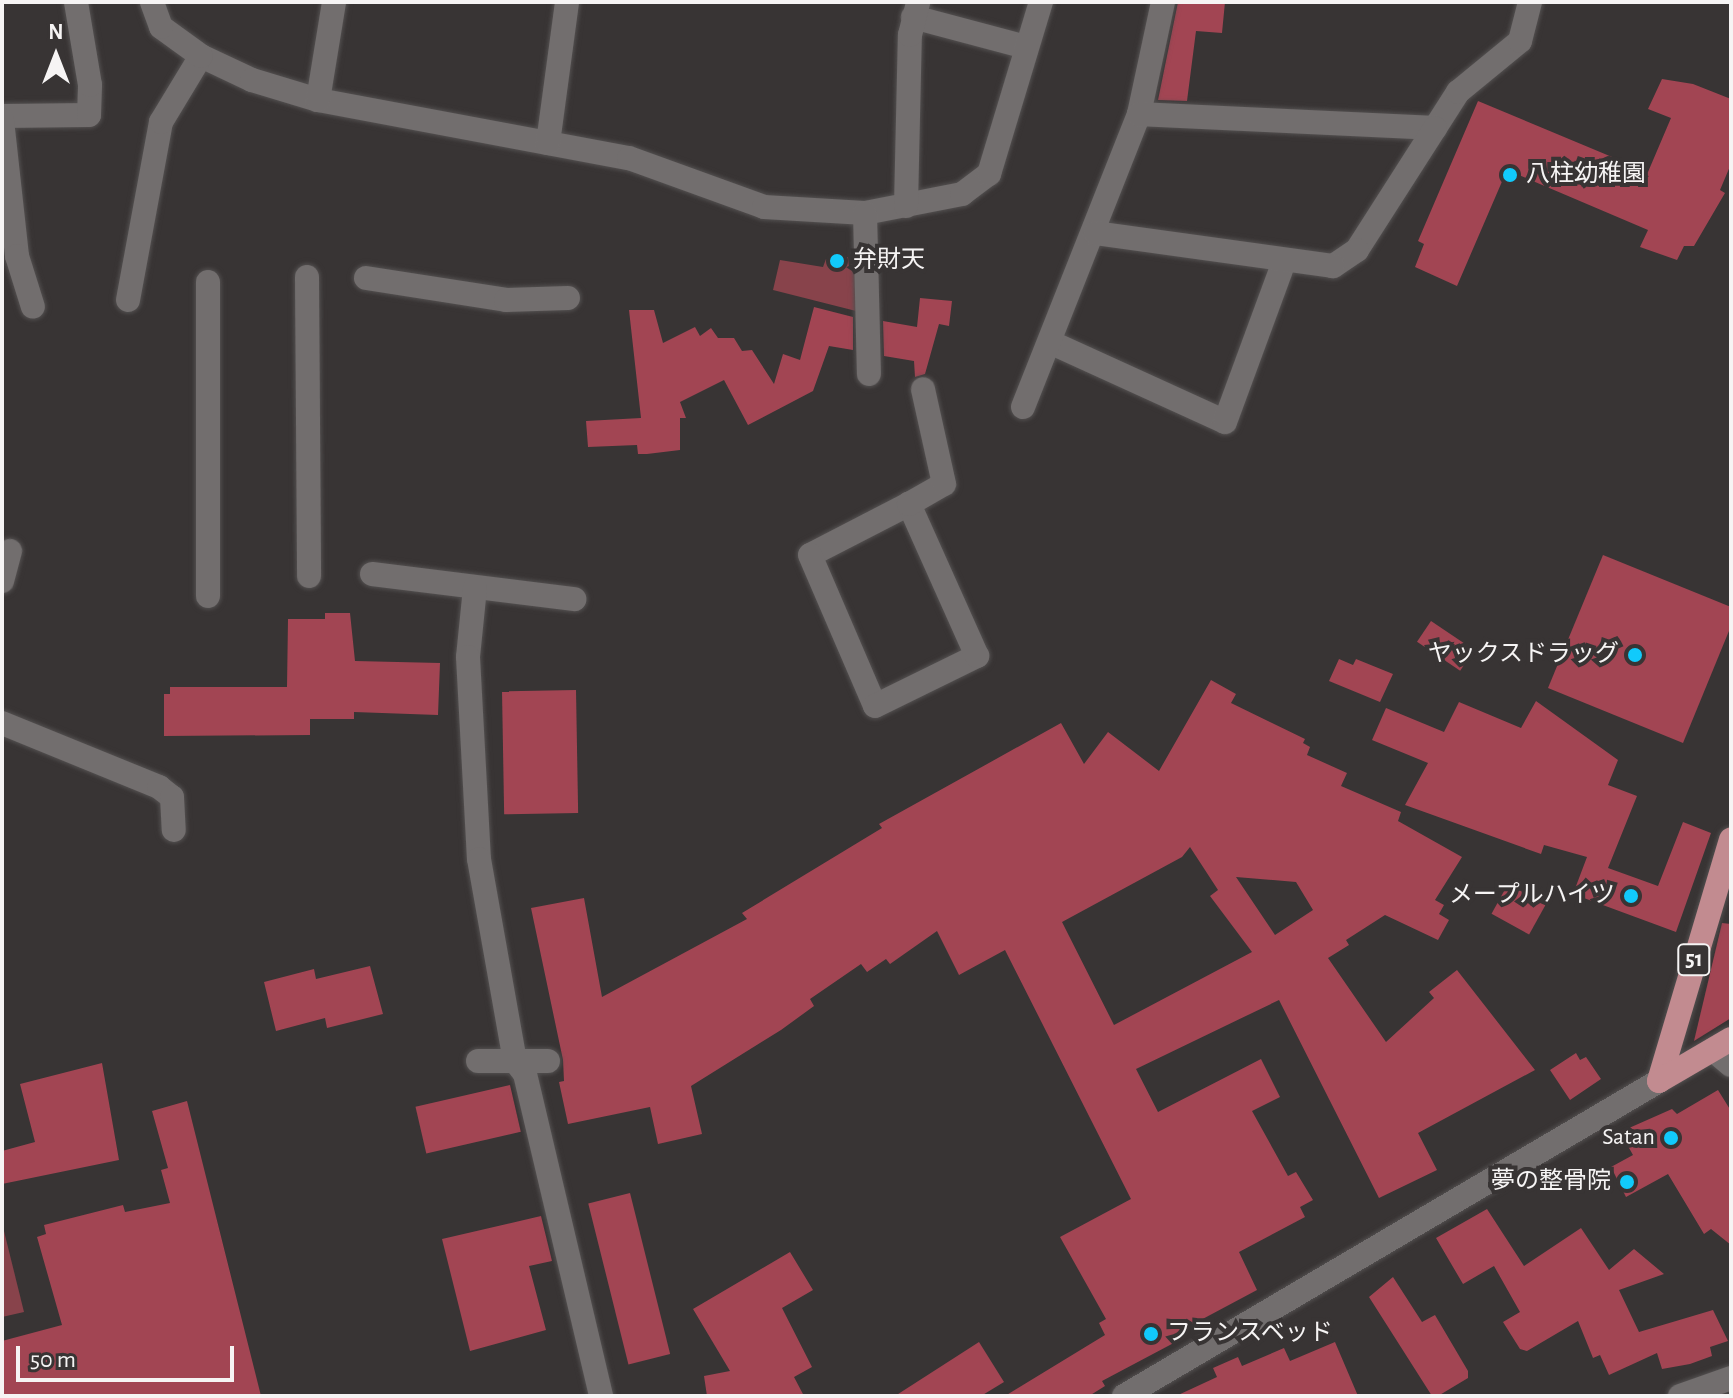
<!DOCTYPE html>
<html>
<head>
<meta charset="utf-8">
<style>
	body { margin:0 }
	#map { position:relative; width:1733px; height:1398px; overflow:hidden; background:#383434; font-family:"Alegreya Sans","Noto Sans JP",sans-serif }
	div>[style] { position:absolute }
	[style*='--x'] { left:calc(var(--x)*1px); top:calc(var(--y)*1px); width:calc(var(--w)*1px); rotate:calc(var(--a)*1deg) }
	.green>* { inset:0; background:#88434b }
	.building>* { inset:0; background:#a24553; transform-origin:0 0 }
	.roads { filter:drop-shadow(0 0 2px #535050) drop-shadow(0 0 2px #535050) }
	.minor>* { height:24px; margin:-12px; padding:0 12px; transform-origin:12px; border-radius:12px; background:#726e6e }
	.major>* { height:24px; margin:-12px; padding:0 12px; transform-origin:12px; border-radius:12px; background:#c28b90 }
	.dots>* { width:22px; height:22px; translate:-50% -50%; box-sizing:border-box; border:4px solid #383434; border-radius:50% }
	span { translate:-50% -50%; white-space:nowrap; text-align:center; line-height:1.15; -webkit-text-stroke:8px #383434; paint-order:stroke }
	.shield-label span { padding:2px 6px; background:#383434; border:2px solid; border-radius:6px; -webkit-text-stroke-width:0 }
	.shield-label { font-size:22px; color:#f6f4f4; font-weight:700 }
	.poi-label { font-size:24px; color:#f6f4f4 }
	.left { translate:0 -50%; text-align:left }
	.right { translate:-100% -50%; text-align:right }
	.frame { position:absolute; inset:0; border:4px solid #f6f4f4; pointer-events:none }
	.north { position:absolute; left:16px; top:16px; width:80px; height:80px; -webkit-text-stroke:6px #383434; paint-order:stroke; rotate:0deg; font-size:22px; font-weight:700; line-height:32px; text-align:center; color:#f6f4f4 }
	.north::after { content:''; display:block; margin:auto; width:28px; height:36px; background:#f6f4f4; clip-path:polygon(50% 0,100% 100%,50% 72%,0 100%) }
	.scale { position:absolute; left:16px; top:1346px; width:218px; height:36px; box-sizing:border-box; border:4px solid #f6f4f4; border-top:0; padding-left:10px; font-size:24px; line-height:28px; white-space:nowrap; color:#f6f4f4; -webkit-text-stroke:6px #383434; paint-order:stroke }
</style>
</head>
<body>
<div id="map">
	<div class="green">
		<div style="clip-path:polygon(848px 257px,849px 268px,856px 268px,856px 311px,773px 290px,780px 260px,823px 267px,826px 259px)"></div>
		<div style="clip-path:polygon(2px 1223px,24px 1312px,2px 1317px)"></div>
	</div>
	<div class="building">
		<div style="clip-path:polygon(1178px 2px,1225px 2px,1222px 33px,1196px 31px,1187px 101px,1158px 100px)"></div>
		<div style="clip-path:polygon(1662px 79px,1693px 84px,1731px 99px,1731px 164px,1720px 190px,1725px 193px,1694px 246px,1684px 246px,1677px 260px,1640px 247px,1648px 230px,1507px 170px,1457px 286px,1415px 267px,1424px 244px,1418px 241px,1478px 101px,1648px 172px,1671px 118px,1648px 109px)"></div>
		<div style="clip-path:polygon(920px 298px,952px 301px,949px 326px,939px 324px,925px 374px,915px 377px,914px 361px,884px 356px,883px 321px,917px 327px)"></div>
		<div style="clip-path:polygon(814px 307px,853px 317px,853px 350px,829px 346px,813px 391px,748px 425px,724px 380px,680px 402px,686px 418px,680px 418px,680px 450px,647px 454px,638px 454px,637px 445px,588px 447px,586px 421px,641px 418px,629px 310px,654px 310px,663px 343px,695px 327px,700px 336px,711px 328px,718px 338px,734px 338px,742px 351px,752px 350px,774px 384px,783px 354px,800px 360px)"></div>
		<div style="clip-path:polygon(1603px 555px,1731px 607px,1731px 626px,1683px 743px,1548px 688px)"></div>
		<div style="clip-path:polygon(325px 613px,350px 613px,355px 661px,440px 663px,438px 715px,354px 712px,354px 719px,310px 719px,310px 735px,164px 736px,164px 694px,170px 694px,170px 687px,287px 687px,288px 619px,325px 619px)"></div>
		<div style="left:1431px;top:621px;width:52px;height:25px;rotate:34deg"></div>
		<div style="clip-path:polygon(1339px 659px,1353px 665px,1356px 659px,1393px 674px,1380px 702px,1329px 681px)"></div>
		<div style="clip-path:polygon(evenodd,1211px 680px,1236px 694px,1231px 703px,1305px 739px,1303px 743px,1310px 747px,1307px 755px,1347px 773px,1341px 786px,1401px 812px,1398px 821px,1462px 857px,1435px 900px,1444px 905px,1439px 914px,1449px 920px,1438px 940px,1385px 915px,1346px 940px,1349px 945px,1328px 958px,1386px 1042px,1434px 998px,1429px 992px,1457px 970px,1535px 1070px,1418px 1133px,1437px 1170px,1379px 1198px,1279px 1000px,1136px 1069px,1158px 1112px,1261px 1059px,1280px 1097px,1252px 1111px,1288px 1176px,1296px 1172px,1313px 1200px,1300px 1207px,1305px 1217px,1239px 1252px,1257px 1290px,1182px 1330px,1185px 1337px,1102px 1381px,1105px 1386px,1089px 1396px,1005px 1396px,1105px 1335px,1099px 1323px,1106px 1319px,1060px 1237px,1131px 1199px,1005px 950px,959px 975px,937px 931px,890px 964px,886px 959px,867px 972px,861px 964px,810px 999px,814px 1006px,781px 1030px,691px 1086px,702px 1134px,658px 1144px,650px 1107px,568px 1124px,559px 1082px,564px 1081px,563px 1060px,531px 908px,584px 898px,602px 997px,747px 919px,742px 913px,882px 828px,879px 824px,1061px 723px,1084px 764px,1108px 732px,1159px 771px,1211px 680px,1190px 847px,1218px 890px,1210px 896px,1252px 952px,1114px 1025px,1062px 922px,1182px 857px,1190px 847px,1211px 680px,1236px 877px,1296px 882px,1313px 910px,1275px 935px,1236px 877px)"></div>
		<div style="left:576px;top:690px;width:123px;height:74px;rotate:89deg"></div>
		<div style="clip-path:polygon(1536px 701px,1618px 760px,1608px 785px,1637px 796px,1608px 868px,1658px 886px,1683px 822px,1711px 833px,1676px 932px,1573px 894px,1587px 857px,1544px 845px,1541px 854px,1405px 805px,1428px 763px,1372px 740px,1386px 708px,1444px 732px,1459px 702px,1521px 728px)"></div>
		<div style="left:1508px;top:884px;width:43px;height:34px;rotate:29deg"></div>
		<div style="clip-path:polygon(1722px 923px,1731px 924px,1731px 1018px,1694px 1041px)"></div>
		<div style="clip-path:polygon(370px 966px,383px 1014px,327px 1028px,325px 1018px,276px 1031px,264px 982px,314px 969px,316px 979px)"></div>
		<div style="clip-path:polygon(1576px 1053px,1580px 1060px,1586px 1057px,1601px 1079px,1570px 1100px,1550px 1070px)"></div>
		<div style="clip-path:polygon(102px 1063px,119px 1160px,2px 1184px,2px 1151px,35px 1142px,20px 1084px)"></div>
		<div style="left:510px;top:1085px;width:48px;height:97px;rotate:77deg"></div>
		<div style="clip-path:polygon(1718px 1090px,1731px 1111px,1731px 1245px,1711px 1229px,1704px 1234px,1668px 1174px,1626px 1197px,1611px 1167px,1633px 1155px,1620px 1132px,1672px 1109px,1677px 1114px)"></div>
		<div style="clip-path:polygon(187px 1101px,261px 1396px,2px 1396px,2px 1341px,62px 1325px,37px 1237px,46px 1234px,44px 1225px,123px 1205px,125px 1212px,170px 1203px,161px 1170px,168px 1168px,152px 1111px)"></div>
		<div style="left:630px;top:1193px;width:166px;height:43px;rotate:76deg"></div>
		<div style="clip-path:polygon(1487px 1209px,1524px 1266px,1581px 1228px,1609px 1270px,1634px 1249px,1664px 1274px,1619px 1290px,1639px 1332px,1713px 1310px,1728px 1341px,1710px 1347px,1712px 1356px,1690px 1364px,1662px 1369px,1657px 1353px,1609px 1375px,1600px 1355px,1593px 1358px,1578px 1321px,1527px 1351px,1520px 1349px,1503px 1322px,1520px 1312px,1494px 1266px,1463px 1284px,1436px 1238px)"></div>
		<div style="clip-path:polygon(541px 1216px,552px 1261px,529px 1266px,546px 1330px,470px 1351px,442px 1239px)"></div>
		<div style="clip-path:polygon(790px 1252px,813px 1290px,782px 1308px,812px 1367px,794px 1377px,804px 1396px,707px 1396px,704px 1376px,730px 1371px,693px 1309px)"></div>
		<div style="clip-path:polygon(1393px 1277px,1422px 1322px,1435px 1315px,1468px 1371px,1468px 1378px,1438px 1396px,1432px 1396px,1369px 1297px)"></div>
		<div style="clip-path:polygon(979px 1342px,1004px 1382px,981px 1396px,895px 1396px)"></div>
		<div style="clip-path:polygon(1335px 1342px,1358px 1396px,1176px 1396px,1217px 1377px,1213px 1368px,1238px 1357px,1242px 1366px,1284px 1348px,1290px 1361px)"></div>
	</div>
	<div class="roads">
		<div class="minor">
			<div style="--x:913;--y:17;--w:117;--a:14.9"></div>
			<div style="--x:201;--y:56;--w:56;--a:25.2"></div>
			<div style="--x:252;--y:80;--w:69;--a:16.9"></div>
			<div style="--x:318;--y:100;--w:316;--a:10.6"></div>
			<div style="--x:629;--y:158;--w:144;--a:19.9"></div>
			<div style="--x:764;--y:207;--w:101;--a:3.4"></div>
			<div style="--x:865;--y:213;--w:99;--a:-11.1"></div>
			<div style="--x:962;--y:194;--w:34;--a:-37"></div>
			<div style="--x:989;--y:174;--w:180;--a:-73.2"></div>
			<div style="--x:318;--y:100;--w:99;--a:-80.7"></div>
			<div style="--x:1139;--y:114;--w:115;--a:-77.9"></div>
			<div style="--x:2;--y:116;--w:87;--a:-0.7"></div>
			<div style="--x:89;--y:115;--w:30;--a:-88"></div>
			<div style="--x:90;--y:85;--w:84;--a:-99.6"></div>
			<div style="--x:2;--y:120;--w:137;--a:83.7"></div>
			<div style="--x:17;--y:256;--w:53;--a:72.6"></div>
			<div style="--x:1435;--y:128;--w:43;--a:-57.4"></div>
			<div style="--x:1458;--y:92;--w:80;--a:-39.4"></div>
			<div style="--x:1520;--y:41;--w:40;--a:-75.6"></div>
			<div style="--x:548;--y:143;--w:142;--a:-82.3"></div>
			<div style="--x:906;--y:206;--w:171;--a:-88.7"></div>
			<div style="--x:910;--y:35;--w:34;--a:-76"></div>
			<div style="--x:865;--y:213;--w:161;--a:88.6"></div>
			<div style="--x:307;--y:277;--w:299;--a:89.6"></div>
			<div style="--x:366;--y:278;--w:142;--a:8.9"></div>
			<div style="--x:506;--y:300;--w:62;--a:-1.8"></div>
			<div style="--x:208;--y:282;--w:314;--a:90"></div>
			<div style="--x:128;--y:300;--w:181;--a:-79.5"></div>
			<div style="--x:161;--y:122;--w:77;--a:-58.8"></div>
			<div style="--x:201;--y:56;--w:49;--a:-144.1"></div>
			<div style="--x:161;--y:27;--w:27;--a:-110"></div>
			<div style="--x:1052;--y:343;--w:190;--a:24.5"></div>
			<div style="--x:1225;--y:422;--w:171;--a:-69.8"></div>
			<div style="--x:1023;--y:407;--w:315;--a:-68.4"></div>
			<div style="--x:1139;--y:114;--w:296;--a:2.7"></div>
			<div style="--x:1435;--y:128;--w:145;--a:122.6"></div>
			<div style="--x:1357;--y:250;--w:29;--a:146"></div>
			<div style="--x:1333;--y:266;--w:240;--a:-172.1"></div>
			<div style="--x:909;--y:504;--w:111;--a:152.7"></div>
			<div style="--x:810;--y:555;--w:164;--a:66.7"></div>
			<div style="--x:875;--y:706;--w:114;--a:-26.1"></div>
			<div style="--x:977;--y:656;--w:167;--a:-114.1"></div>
			<div style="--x:909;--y:504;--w:40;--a:-29.7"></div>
			<div style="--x:944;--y:484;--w:97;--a:-102.5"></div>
			<div style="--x:372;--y:574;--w:204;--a:7.1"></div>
			<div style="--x:2;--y:581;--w:31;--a:-75"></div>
			<div style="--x:475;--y:588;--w:69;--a:95.8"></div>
			<div style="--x:468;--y:657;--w:202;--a:86.9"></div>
			<div style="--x:479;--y:859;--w:205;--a:79.9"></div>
			<div style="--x:515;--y:1061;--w:16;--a:52"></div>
			<div style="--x:525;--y:1074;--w:331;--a:76.7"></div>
			<div style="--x:2;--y:723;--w:170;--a:22.2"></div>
			<div style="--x:159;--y:787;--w:16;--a:38"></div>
			<div style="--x:172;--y:797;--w:33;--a:87"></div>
			<div style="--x:1713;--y:1050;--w:23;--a:40"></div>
			<div style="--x:478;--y:1061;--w:70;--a:0"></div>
			<div style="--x:1124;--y:1396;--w:621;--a:-30.49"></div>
			<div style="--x:1680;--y:1396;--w:54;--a:-19.4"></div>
		</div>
		<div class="major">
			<div style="--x:1659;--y:1081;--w:252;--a:-73.4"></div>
			<div style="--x:1659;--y:1081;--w:83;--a:-30.3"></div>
		</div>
	</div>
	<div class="dots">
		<div style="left:1510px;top:175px;background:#11cafb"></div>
		<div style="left:837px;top:261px;background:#11cafb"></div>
		<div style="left:1635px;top:655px;background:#11cafb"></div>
		<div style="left:1631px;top:896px;background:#11cafb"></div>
		<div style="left:1671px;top:1138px;background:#11cafb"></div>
		<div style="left:1627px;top:1182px;background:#11cafb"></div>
		<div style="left:1151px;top:1334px;background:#11cafb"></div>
	</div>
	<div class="shield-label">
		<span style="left:1694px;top:960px">51</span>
	</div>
	<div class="poi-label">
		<span class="left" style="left:1526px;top:175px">八柱幼稚園</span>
		<span class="left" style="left:853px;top:261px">弁財天</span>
		<span class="right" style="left:1619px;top:655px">ヤックスドラッグ</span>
		<span class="right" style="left:1615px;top:896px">メープルハイツ</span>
		<span class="right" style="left:1655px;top:1138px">Satan</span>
		<span class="right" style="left:1611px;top:1182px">夢の整骨院</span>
		<span class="left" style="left:1167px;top:1334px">フランスベッド</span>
	</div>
	<div class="frame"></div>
	<div class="north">N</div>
	<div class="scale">50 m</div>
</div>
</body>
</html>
